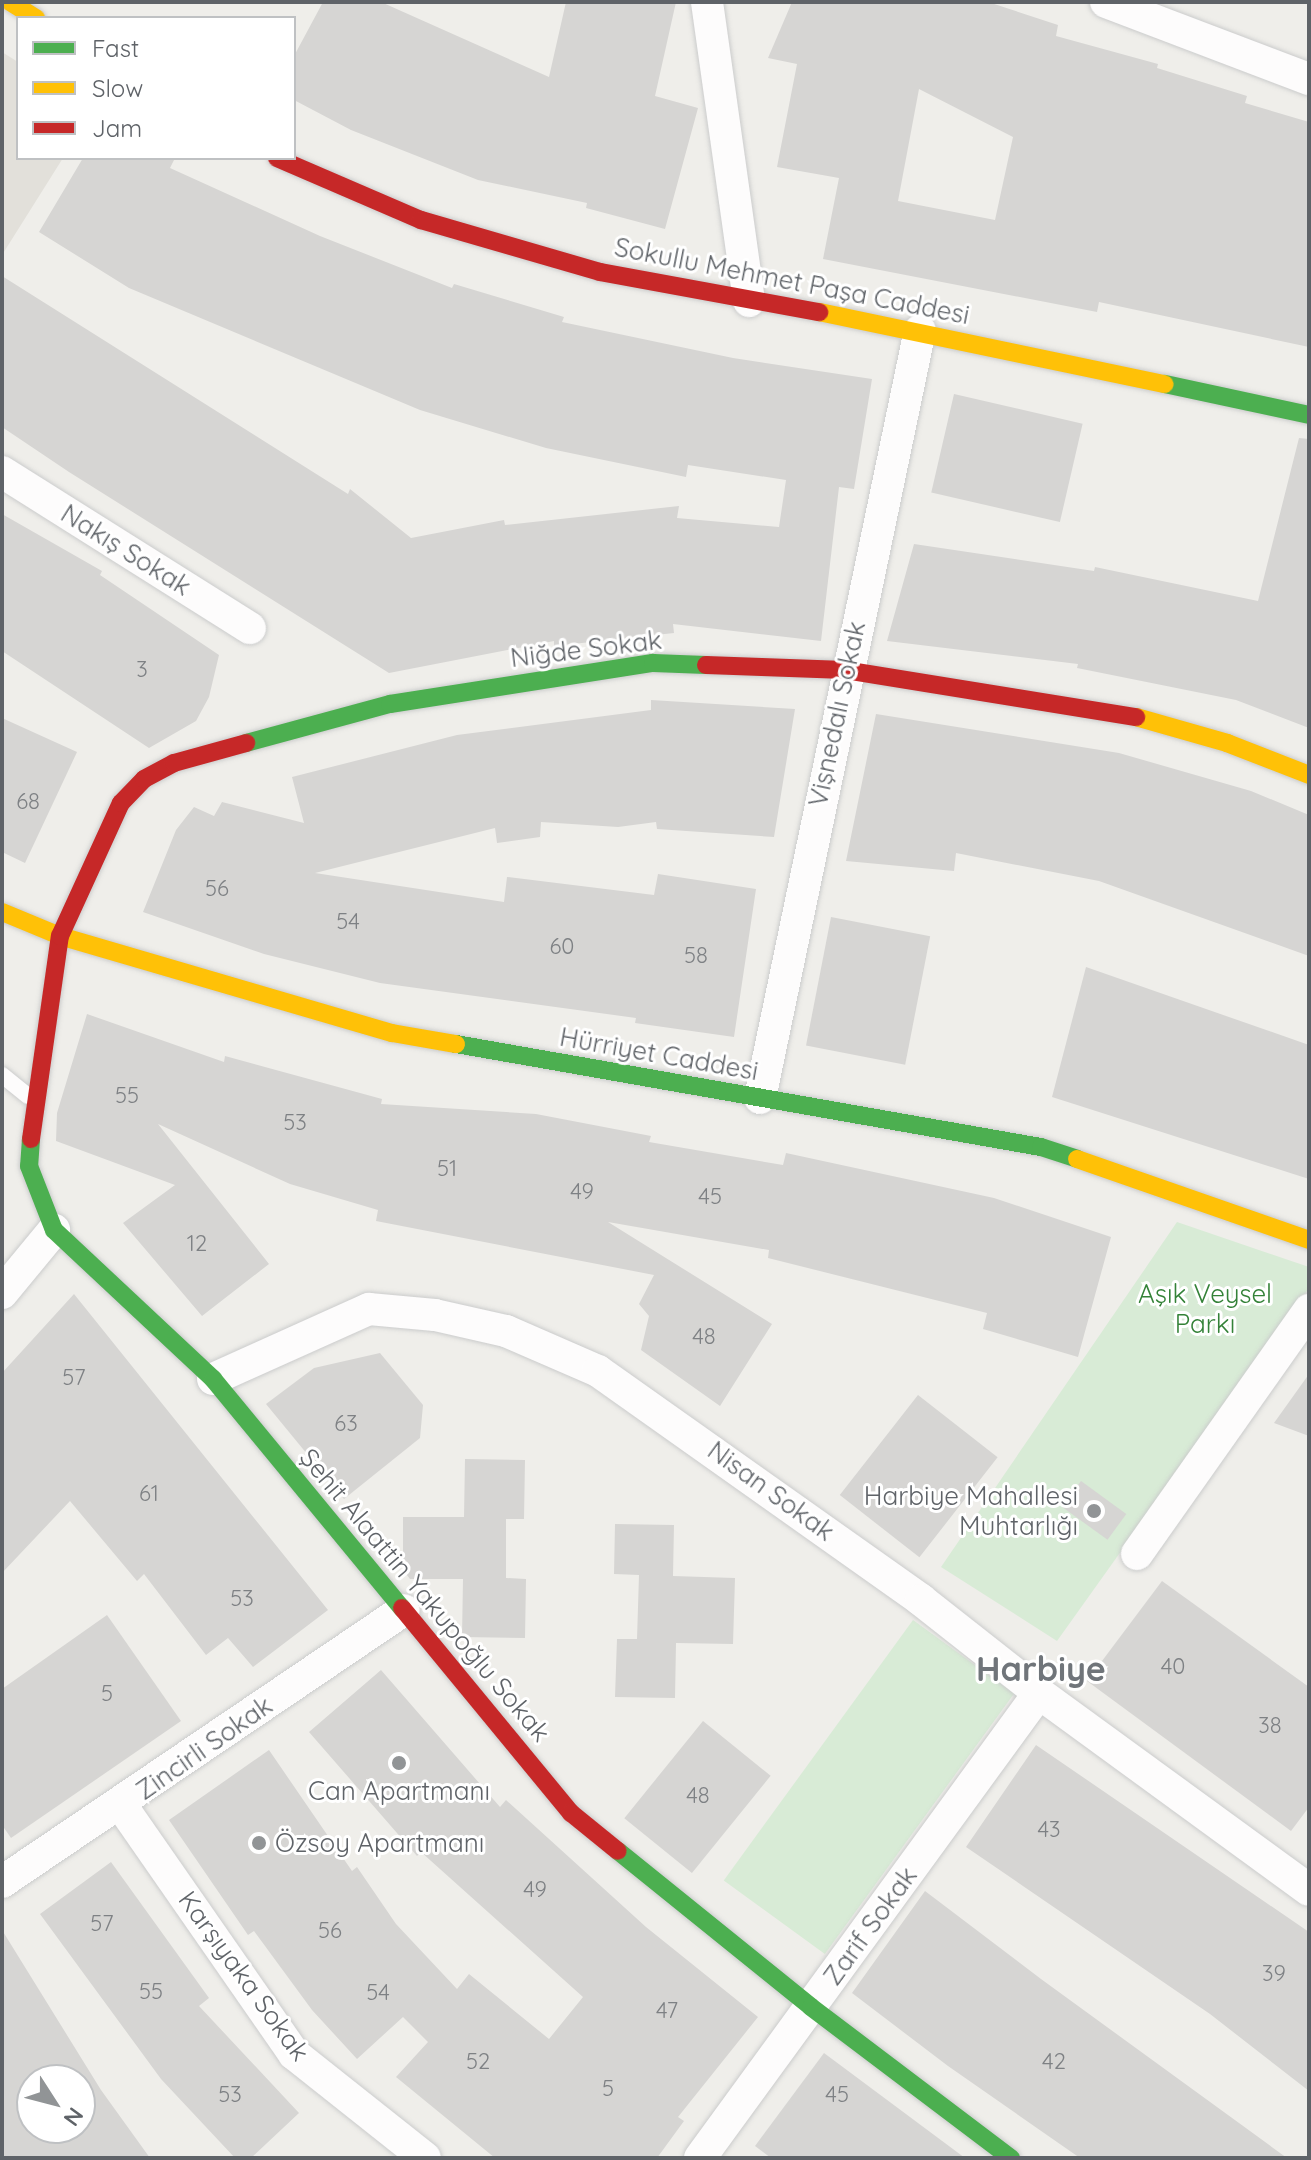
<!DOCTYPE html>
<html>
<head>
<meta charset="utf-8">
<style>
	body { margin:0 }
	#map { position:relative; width:1311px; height:2160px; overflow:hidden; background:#efeeea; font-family:Quicksand,sans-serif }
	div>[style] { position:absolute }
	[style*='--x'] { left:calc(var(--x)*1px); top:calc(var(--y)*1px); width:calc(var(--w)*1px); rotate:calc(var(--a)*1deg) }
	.education>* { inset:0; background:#e2e0da }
	.green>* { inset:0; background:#d8ebd6; transform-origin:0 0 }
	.building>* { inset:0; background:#d6d5d3; transform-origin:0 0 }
	.roads { filter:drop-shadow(0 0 2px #cbcccc) drop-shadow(0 0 2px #cbcccc) }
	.lane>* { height:16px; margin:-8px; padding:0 8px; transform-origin:8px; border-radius:8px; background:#fdfcfc }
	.street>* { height:32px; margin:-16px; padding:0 16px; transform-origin:16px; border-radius:16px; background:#fdfcfc }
	.fast>* { height:18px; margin:-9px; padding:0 9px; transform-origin:9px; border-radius:9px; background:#4caf50 }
	.slow>* { height:18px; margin:-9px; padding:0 9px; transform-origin:9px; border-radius:9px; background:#ffc107 }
	.jam>* { height:18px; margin:-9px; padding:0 9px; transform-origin:9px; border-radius:9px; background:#c62828 }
	.dots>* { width:22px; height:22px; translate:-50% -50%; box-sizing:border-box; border:4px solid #fff; border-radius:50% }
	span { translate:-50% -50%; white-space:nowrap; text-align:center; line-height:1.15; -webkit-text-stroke:6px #fff; paint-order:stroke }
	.number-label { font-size:22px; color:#7e8184 }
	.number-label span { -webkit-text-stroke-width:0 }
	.street-label { font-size:26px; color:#5f6368 }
	.park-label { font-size:26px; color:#348238 }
	.poi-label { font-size:26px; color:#5f6368 }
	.right { translate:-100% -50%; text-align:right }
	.left { translate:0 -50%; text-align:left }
	.district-label { font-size:34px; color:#70757a; font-weight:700 }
	.frame { position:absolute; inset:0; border:4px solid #5f6368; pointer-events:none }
	.legend { position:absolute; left:16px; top:16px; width:280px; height:144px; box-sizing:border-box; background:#fff; border:2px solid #bfc1c3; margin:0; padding:10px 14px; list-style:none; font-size:24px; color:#5f6368 }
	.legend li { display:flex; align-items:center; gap:16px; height:40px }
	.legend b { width:40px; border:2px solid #bfc1c3 }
	.north { position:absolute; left:16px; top:2064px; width:80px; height:80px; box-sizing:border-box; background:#fff; border:2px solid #bfc1c3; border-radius:50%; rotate:126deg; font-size:22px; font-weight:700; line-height:32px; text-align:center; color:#5f6368 }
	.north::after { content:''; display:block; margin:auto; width:28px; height:36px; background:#919496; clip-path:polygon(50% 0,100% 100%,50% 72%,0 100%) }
</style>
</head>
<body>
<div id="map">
	<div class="education">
		<div style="clip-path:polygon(2px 52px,18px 62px,18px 158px,63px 158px,2px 255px)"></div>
	</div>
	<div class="green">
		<div style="clip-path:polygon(1177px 1222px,1309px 1267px,1309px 1288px,1057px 1641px,941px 1567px)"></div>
		<div style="left:913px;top:1620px;width:125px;height:322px;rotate:36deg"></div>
	</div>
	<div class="building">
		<div style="clip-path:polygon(323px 2px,381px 2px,549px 77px,566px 2px,676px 2px,655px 96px,698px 108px,665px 229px,586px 208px,587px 203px,478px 180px,351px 130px,294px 100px,294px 56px)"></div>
		<div style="clip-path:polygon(evenodd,792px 2px,988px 2px,1058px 25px,1056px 36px,1158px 64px,1157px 68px,1247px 96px,1245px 103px,1309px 122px,1309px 347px,1099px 302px,1097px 312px,823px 259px,839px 178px,777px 167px,797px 64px,768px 58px,792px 2px,919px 89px,1013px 137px,995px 220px,898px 201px,919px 89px)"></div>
		<div style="clip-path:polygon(83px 158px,175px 158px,170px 168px,320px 236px,452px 288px,454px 284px,564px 317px,562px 322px,733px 358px,872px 379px,854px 489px,839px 487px,821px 641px,673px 624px,674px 633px,554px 646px,554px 641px,389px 673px,69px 472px,2px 427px,2px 276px,348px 494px,350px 489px,411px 538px,504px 520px,505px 525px,679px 506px,677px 518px,779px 527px,786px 480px,688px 465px,686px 477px,546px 448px,420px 410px,129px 288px,39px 232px)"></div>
		<div style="left:954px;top:394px;width:132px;height:101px;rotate:13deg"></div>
		<div style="clip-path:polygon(1299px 438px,1309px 439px,1309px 728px,1236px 700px,1077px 668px,1078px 664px,887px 641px,914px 544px,1094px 571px,1095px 567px,1258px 601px)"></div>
		<div style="clip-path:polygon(2px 514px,102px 571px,100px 575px,219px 655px,209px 697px,196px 721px,149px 748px,2px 651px)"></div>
		<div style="clip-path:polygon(651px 700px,795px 709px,774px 837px,657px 829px,656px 822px,618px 827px,541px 822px,540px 837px,497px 843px,495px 828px,315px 873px,504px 902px,507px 877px,654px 895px,658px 874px,756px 889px,734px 1037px,635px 1023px,636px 1018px,380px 983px,264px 954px,143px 912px,176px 830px,194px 807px,214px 816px,222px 802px,304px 823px,292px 777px,457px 735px,651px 710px)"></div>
		<div style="clip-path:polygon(876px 714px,1119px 753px,1251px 791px,1309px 815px,1309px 956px,1099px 881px,956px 853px,954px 871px,846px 861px)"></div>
		<div style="clip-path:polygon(2px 718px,77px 752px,25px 863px,2px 852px)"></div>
		<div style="left:831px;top:917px;width:101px;height:131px;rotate:11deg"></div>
		<div style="clip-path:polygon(1086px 967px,1309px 1045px,1309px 1179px,1052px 1097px)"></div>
		<div style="clip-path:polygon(87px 1014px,224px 1062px,225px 1056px,382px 1099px,381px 1104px,536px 1114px,651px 1136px,649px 1142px,783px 1165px,786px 1153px,994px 1198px,1111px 1237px,1078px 1357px,983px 1329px,987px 1313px,768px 1258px,769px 1250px,608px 1222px,772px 1324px,720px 1406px,641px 1350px,649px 1316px,639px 1304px,654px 1275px,376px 1221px,378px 1210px,290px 1184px,158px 1124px,269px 1264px,202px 1316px,123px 1223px,175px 1185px,56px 1141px,57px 1113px)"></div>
		<div style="clip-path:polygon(74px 1294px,328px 1610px,253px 1667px,228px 1638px,206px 1655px,144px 1574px,137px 1581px,70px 1501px,2px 1573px,2px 1373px)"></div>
		<div style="clip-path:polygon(380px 1353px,423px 1405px,420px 1438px,344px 1499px,266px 1404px,314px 1368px)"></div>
		<div style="clip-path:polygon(1309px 1374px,1309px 1436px,1274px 1423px)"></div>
		<div style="left:918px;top:1395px;width:101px;height:127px;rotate:38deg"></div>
		<div style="clip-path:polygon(465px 1459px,525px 1460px,524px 1519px,506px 1519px,506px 1578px,526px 1579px,525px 1638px,462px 1637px,463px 1579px,410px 1579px,403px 1570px,403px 1517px,464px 1517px)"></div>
		<div style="left:1081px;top:1481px;width:56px;height:32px;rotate:36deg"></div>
		<div style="clip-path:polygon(615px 1524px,674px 1525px,673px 1576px,735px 1578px,733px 1644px,676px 1643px,675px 1698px,615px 1697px,617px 1639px,637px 1639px,639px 1575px,614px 1574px)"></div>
		<div style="clip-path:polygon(1162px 1581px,1309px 1687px,1309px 1807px,1291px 1831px,1087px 1681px)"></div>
		<div style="clip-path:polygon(107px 1615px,181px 1721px,11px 1838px,2px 1825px,2px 1689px)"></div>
		<div style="clip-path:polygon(381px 1670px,500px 1807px,506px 1800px,646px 1927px,758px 2017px,678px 2117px,684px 2121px,657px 2158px,495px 2158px,396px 2077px,428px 2042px,403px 2017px,357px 2059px,312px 2010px,254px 1931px,248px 1935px,169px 1820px,269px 1750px,352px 1871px,357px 1867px,396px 1924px,457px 1989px,469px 1974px,549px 2039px,583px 1997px,421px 1852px,417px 1856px,309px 1732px)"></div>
		<div style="left:703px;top:1721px;width:87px;height:125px;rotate:39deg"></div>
		<div style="clip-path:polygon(1036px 1745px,1309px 1932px,1309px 2091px,1210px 2014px,966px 1847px)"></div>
		<div style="clip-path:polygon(111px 1862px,209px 1998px,199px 2006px,299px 2113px,251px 2158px,235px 2158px,161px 2079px,40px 1914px)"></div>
		<div style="clip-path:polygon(925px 1891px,1041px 1979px,1287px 2158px,1080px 2158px,948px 2066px,852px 1993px)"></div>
		<div style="clip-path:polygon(evenodd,2px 1930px,101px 2090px,150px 2158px,2px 2158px,2px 1930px,32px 2080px,80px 2080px,80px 2128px,32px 2128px,32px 2080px)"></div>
		<div style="clip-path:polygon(824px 2053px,965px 2158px,771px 2158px,755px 2146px)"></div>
	</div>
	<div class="roads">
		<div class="lane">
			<div style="--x:2;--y:1075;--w:33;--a:39"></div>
		</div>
		<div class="street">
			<div style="--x:707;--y:2;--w:302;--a:82"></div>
			<div style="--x:1106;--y:2;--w:217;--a:20.8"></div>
			<div style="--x:2;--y:472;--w:293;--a:32.2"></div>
			<div style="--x:760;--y:1098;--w:784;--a:-78.23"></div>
			<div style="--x:2;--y:1293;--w:82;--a:-50.5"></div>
			<div style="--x:213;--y:1379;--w:171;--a:-24.2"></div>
			<div style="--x:369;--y:1309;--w:66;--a:5.2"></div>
			<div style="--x:435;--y:1315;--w:73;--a:12.7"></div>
			<div style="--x:506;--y:1331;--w:100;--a:23.5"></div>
			<div style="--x:598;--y:1371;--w:396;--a:35.3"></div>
			<div style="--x:921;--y:1600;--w:150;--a:38.2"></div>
			<div style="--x:1039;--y:1693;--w:334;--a:36.1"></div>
			<div style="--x:1137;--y:1554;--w:299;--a:-54.8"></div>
			<div style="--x:121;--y:1805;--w:303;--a:55.2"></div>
			<div style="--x:294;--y:2054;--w:167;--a:38.4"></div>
			<div style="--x:2;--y:1882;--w:485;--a:-34.1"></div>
			<div style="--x:700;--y:2158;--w:575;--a:-53.91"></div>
		</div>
		<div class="fast">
			<div style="--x:1165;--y:384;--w:147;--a:12.1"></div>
			<div style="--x:246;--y:743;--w:149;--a:-15.2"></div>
			<div style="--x:390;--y:704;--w:266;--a:-8.9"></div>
			<div style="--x:653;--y:663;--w:53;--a:2.2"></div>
			<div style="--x:456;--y:1044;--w:594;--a:9.99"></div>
			<div style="--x:1041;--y:1147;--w:38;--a:18"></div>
			<div style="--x:31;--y:1139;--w:27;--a:94"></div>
			<div style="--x:29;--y:1166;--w:69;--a:68.7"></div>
			<div style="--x:54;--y:1230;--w:218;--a:43.1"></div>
			<div style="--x:213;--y:1379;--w:297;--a:50.5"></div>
			<div style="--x:618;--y:1851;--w:248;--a:38.9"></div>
			<div style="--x:811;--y:2007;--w:251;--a:37.1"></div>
		</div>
		<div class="slow">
			<div style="--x:10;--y:2;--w:31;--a:32"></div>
			<div style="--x:819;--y:312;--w:353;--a:11.8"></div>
			<div style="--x:1136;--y:717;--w:95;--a:15.9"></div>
			<div style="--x:1227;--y:743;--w:88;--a:21.3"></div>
			<div style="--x:2;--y:912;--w:63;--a:22.5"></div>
			<div style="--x:60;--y:936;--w:346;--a:16.3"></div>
			<div style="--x:392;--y:1033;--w:65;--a:9.8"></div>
			<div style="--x:1077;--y:1159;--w:246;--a:19.2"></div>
		</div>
		<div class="jam">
			<div style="--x:277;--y:158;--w:157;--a:23.3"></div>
			<div style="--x:421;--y:220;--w:186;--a:16.2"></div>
			<div style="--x:600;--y:272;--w:223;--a:10.4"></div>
			<div style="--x:706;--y:665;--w:139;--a:2.1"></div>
			<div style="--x:845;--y:670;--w:295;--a:9.2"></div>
			<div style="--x:31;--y:1139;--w:205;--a:-81.9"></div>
			<div style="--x:60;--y:936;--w:146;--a:-65.4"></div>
			<div style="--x:121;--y:803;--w:33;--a:-46"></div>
			<div style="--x:144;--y:779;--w:34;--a:-28"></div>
			<div style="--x:174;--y:763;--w:75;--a:-15.5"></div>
			<div style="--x:402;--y:1608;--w:266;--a:50.5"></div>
			<div style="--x:571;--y:1813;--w:60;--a:39"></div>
		</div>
	</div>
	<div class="dots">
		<div style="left:1094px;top:1511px;background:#919496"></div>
		<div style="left:399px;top:1763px;background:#919496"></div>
		<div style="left:259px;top:1843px;background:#919496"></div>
	</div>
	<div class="number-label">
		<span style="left:142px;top:670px">3</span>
		<span style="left:28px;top:802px">68</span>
		<span style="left:217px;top:889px">56</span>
		<span style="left:348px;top:922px">54</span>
		<span style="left:562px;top:947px">60</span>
		<span style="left:696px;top:956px">58</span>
		<span style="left:127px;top:1096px">55</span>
		<span style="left:295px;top:1123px">53</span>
		<span style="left:447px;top:1169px">51</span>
		<span style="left:582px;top:1192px">49</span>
		<span style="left:710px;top:1197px">45</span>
		<span style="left:197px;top:1244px">12</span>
		<span style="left:704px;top:1337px">48</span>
		<span style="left:74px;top:1378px">57</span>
		<span style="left:346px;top:1424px">63</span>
		<span style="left:149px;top:1494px">61</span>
		<span style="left:242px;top:1599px">53</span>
		<span style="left:1173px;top:1667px">40</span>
		<span style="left:107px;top:1694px">5</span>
		<span style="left:1270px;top:1726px">38</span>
		<span style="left:698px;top:1796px">48</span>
		<span style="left:1049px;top:1830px">43</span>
		<span style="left:535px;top:1890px">49</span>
		<span style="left:102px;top:1924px">57</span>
		<span style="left:330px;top:1931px">56</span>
		<span style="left:1274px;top:1974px">39</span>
		<span style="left:151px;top:1992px">55</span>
		<span style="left:378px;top:1993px">54</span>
		<span style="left:667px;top:2011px">47</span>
		<span style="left:478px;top:2062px">52</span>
		<span style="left:1054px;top:2062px">42</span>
		<span style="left:608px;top:2089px">5</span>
		<span style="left:230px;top:2095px">53</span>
		<span style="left:837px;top:2095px">45</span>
	</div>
	<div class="street-label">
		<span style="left:792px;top:281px;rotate:11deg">Sokullu Mehmet Paşa Caddesi</span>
		<span style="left:126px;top:550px;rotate:32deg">Nakış Sokak</span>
		<span style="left:586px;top:649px;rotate:-7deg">Niğde Sokak</span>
		<span style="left:837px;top:714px;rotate:-78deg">Vişnedalı Sokak</span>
		<span style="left:659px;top:1054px;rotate:10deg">Hürriyet Caddesi</span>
		<span style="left:771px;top:1491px;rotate:36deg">Nisan Sokak</span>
		<span style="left:425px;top:1595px;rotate:50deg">Şehit Alaattin Yakupoğlu Sokak</span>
		<span style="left:204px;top:1748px;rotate:-35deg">Zincirli Sokak</span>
		<span style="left:870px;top:1926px;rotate:-54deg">Zarif Sokak</span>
		<span style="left:244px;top:1976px;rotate:54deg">Karşıyaka Sokak</span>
	</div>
	<div class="park-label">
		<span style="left:1205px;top:1309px">Aşık Veysel<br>Parkı</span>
	</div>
	<div class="poi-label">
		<span class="right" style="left:1078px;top:1511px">Harbiye Mahallesi<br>Muhtarlığı</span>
		<span style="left:399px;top:1791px">Can Apartmanı</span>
		<span class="left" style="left:275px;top:1843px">Özsoy Apartmanı</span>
	</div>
	<div class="district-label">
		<span style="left:1041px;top:1669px">Harbiye</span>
	</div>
	<div class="frame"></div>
	<ul class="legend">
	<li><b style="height:10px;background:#4caf50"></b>Fast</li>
	<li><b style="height:10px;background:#ffc107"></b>Slow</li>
	<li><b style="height:10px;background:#c62828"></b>Jam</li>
	</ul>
	<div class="north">N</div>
</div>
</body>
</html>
